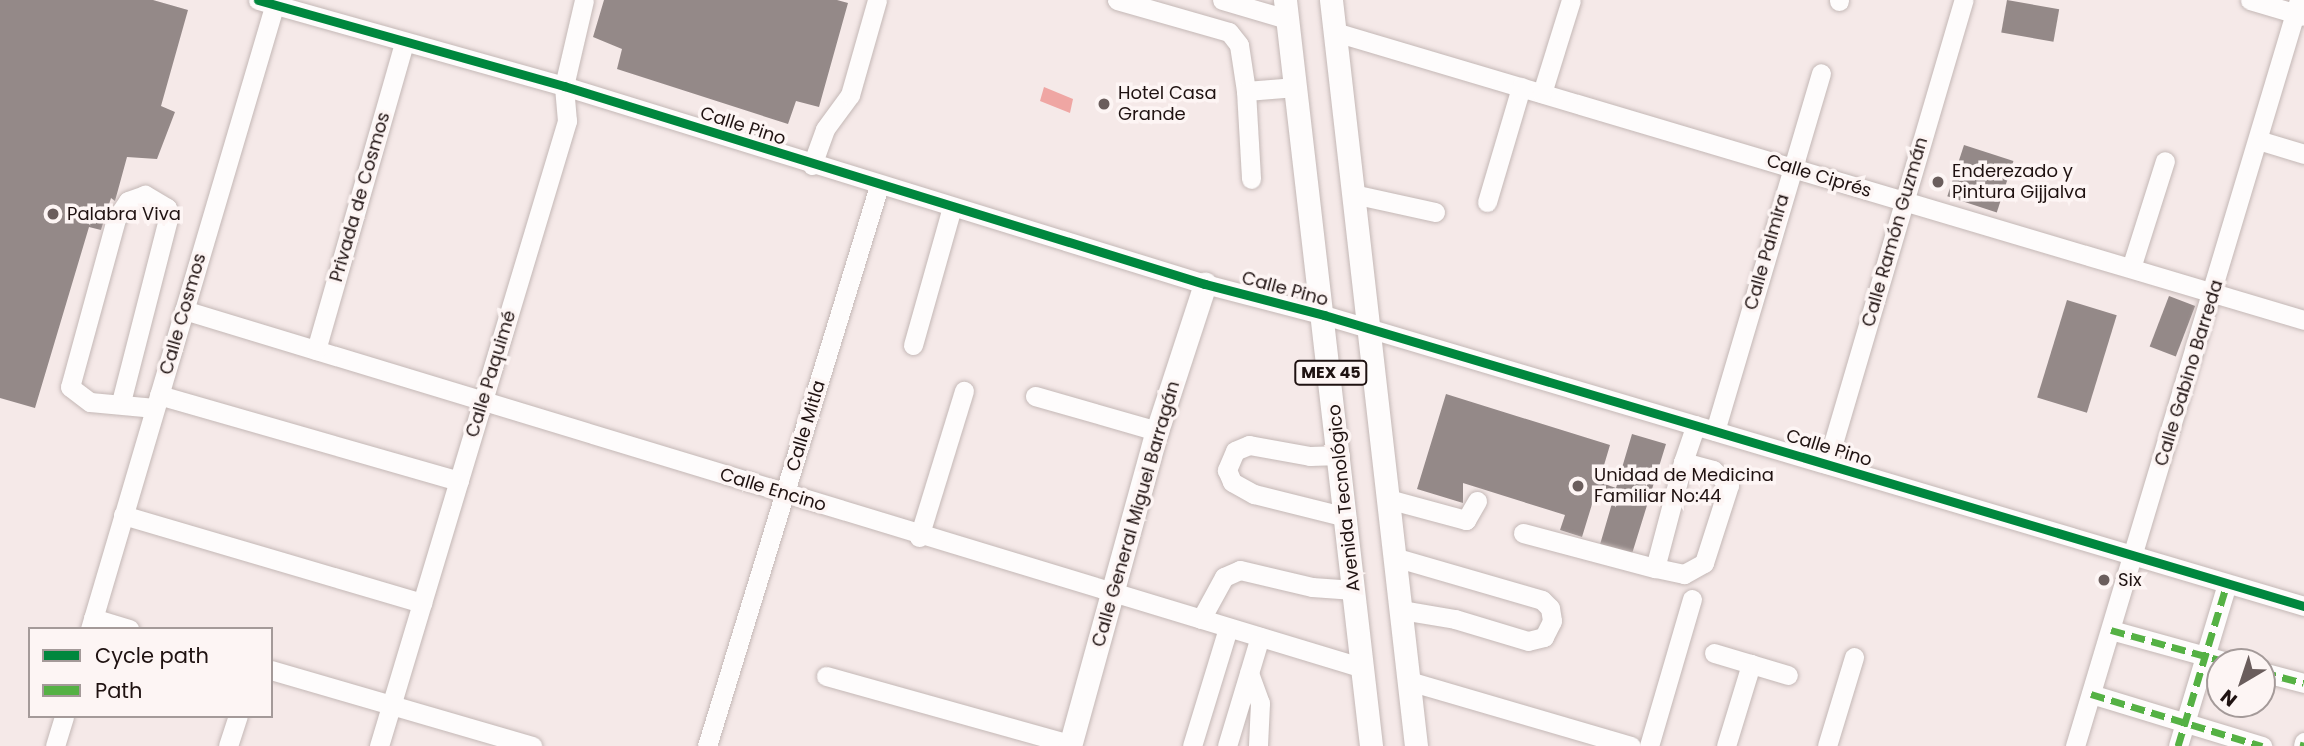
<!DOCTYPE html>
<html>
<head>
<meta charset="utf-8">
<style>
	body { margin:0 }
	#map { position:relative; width:2304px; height:746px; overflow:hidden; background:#f5e9e8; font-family:Poppins,sans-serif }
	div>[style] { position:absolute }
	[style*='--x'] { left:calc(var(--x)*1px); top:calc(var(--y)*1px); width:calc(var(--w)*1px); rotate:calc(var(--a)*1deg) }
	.water>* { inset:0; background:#efa6a3 }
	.building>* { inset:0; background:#948988; transform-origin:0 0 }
	.roads { filter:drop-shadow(0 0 2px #c4b8b6) drop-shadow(0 0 2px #c4b8b6) }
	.minor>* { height:19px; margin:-9.5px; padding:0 9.5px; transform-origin:9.5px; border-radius:9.5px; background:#fefcfc }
	.major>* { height:23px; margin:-11.5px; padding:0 11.5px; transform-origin:11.5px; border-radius:11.5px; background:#fefcfc }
	.quiet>* { height:7px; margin-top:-3.5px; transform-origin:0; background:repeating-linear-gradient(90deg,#55b144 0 14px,transparent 0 21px) }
	.cycleway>* { height:9px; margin:-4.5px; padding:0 4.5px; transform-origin:4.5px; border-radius:4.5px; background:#00873e }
	.dots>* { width:19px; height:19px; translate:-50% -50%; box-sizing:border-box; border:4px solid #fdf5f4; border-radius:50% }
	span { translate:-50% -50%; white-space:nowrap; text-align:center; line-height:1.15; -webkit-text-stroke:7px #fdf5f4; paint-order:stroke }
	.shield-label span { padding:2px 5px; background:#fdf5f4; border:2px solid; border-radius:5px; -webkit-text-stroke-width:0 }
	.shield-label { font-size:16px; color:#1f1211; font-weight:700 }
	.poi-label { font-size:18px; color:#1f1211 }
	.left { translate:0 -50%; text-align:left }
	.street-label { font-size:18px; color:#1f1211 }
	.legend { position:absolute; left:28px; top:627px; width:245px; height:91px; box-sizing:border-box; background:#fdf5f4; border:2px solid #a49a99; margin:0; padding:9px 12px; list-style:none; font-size:21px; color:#1f1211 }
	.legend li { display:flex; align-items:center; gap:14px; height:35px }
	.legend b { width:35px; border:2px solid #a49a99 }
	.north { position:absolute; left:2206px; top:648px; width:70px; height:70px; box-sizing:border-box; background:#fdf5f4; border:2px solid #a49a99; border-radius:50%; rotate:219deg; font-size:19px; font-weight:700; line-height:28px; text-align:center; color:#1f1211 }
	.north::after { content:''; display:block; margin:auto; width:24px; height:32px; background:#6a5d5c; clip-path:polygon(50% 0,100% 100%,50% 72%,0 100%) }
</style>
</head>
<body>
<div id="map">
	<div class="water">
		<div style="clip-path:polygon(1044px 87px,1073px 99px,1070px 113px,1040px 101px)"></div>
	</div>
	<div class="building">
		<div style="clip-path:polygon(0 0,153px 0,188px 10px,161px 106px,175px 112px,157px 159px,127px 157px,115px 201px,111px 198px,101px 230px,89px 227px,35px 408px,0 398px)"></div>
		<div style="clip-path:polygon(604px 0,837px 0,848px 3px,819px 107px,796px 101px,788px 124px,617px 69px,622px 49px,593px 37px)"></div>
		<div style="left:2007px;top:0;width:53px;height:33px;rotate:10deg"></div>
		<div style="left:1964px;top:145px;width:52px;height:54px;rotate:18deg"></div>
		<div style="left:2169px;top:296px;width:28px;height:54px;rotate:21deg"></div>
		<div style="left:2067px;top:300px;width:52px;height:102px;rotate:17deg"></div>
		<div style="clip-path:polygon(1446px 394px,1610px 445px,1599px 482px,1616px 488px,1632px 434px,1666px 444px,1631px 557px,1599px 548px,1615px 493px,1597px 488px,1582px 537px,1560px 530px,1565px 515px,1463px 483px,1463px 503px,1417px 489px)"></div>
	</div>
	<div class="roads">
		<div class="minor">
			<div style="--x:258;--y:0;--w:318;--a:15.7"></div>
			<div style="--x:564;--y:86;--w:671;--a:17.17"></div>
			<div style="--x:1205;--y:284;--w:123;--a:14.6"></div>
			<div style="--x:1324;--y:315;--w:1022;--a:16.54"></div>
			<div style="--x:1117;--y:0;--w:116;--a:15.9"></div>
			<div style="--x:1229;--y:32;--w:16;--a:52"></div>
			<div style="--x:1239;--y:45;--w:47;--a:81.3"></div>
			<div style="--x:1246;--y:91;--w:50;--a:-4.6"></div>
			<div style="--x:1222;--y:0;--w:68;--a:16.3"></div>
			<div style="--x:2250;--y:0;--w:56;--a:16.5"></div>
			<div style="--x:1839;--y:1;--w:1;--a:-90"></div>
			<div style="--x:1335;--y:32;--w:1011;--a:16.55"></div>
			<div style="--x:1246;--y:91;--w:88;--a:86.7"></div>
			<div style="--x:1542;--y:93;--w:97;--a:-72.7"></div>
			<div style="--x:2258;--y:140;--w:48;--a:16.9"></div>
			<div style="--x:812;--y:165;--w:38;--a:-70"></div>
			<div style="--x:825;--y:129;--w:42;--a:-53.7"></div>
			<div style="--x:850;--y:95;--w:99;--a:-74.1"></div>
			<div style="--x:1353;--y:194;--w:84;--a:12.4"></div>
			<div style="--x:1487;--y:202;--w:120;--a:-73.5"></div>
			<div style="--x:2131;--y:268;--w:112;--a:-72.4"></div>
			<div style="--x:184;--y:310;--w:1232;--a:16.89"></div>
			<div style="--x:913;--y:345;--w:143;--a:-74.2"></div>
			<div style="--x:316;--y:350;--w:319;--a:-74"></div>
			<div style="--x:159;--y:395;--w:312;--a:16"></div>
			<div style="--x:1035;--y:396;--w:127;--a:16"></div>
			<div style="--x:121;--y:402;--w:189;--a:-75.6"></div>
			<div style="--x:168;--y:219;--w:11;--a:-95"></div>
			<div style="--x:167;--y:208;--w:26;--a:-149"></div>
			<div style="--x:145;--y:195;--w:18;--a:161"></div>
			<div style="--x:128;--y:201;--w:22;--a:124"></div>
			<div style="--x:116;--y:219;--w:174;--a:105.3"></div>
			<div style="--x:70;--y:387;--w:25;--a:37"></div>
			<div style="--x:90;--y:402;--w:65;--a:5.3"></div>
			<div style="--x:1715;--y:431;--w:373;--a:-73.5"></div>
			<div style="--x:1340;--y:455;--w:30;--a:178"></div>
			<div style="--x:1310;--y:456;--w:62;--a:-169.8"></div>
			<div style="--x:1249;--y:445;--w:15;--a:157"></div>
			<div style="--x:1235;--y:451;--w:21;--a:113"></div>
			<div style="--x:1227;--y:470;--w:13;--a:67"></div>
			<div style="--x:1232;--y:482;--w:25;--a:29"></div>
			<div style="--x:1254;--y:494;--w:95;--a:14"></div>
			<div style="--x:1683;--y:462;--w:31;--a:15"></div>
			<div style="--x:1713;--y:470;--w:22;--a:43"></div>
			<div style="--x:1729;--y:485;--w:82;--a:107.8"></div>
			<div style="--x:1704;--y:563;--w:23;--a:151"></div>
			<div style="--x:1684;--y:574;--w:30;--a:-168"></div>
			<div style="--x:1655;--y:568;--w:110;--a:-75.2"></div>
			<div style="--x:1683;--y:462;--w:39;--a:-71"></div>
			<div style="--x:1827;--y:464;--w:484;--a:-73.6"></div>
			<div style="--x:1388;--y:499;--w:81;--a:15.1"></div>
			<div style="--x:1466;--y:520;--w:22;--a:-60"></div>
			<div style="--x:123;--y:515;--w:312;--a:16.4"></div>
			<div style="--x:1523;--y:533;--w:137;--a:14.9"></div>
			<div style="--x:919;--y:537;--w:153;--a:-72.9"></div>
			<div style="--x:1394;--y:557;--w:154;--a:16.2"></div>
			<div style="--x:1542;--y:600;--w:11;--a:45"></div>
			<div style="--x:1550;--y:608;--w:13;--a:81"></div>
			<div style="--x:1552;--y:621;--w:18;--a:117"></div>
			<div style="--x:1544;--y:637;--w:16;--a:166"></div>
			<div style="--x:1528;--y:641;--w:76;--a:-163.2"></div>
			<div style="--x:1455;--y:619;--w:55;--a:-170.5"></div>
			<div style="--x:93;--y:618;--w:38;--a:17"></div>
			<div style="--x:1201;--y:619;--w:48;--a:-61.3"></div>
			<div style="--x:1224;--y:577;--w:17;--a:-24"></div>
			<div style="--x:1240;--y:570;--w:74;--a:13.3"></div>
			<div style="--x:1312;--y:587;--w:42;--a:4.1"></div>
			<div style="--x:90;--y:629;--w:656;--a:-73.53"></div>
			<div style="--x:2111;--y:630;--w:120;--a:15.4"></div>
			<div style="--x:1714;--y:653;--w:77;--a:16.6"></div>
			<div style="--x:271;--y:670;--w:272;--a:16.2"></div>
			<div style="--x:2262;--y:672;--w:43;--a:14.7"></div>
			<div style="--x:1249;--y:673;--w:32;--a:70"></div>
			<div style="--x:1260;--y:703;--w:43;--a:92.7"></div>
			<div style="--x:826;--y:676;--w:253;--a:15.6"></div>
			<div style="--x:1409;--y:681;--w:231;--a:16.3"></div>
			<div style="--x:2091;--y:694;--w:179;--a:16.9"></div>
			<div style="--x:55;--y:746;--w:31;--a:-73"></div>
			<div style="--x:228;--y:746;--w:32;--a:-72"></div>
			<div style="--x:379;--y:746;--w:653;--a:-73.26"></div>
			<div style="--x:567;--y:121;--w:35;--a:-95"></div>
			<div style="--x:564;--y:86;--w:88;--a:-76.9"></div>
			<div style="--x:707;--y:746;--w:586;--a:-72.93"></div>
			<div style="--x:1192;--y:746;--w:123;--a:-73"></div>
			<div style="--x:1227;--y:746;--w:114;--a:-73.2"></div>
			<div style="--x:1649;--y:746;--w:153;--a:-73.7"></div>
			<div style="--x:1726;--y:746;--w:86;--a:-73"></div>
			<div style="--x:1827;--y:746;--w:93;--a:-73.1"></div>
			<div style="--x:2075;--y:746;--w:779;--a:-73.29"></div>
			<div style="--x:2178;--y:746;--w:169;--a:-73.2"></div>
			<div style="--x:2303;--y:746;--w:4;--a:-76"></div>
		</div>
		<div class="major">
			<div style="--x:1285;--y:0;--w:751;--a:83.42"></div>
			<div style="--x:1331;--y:0;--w:751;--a:83.5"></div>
			<div style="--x:1070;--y:746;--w:327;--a:-74.6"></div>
			<div style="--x:1157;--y:431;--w:155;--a:-71.9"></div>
		</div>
	</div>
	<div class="quiet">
		<div style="--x:2111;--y:630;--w:120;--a:15.4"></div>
		<div style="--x:2262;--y:672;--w:43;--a:14.7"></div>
		<div style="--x:2091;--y:694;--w:179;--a:16.9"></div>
		<div style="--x:2178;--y:746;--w:169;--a:-73.2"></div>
		<div style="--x:2303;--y:746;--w:4;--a:-76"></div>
	</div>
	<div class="cycleway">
		<div style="--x:258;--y:0;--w:318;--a:15.7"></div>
		<div style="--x:564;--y:86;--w:671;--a:17.17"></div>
		<div style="--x:1205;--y:284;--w:123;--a:14.6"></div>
		<div style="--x:1324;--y:315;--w:1022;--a:16.54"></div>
	</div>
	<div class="dots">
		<div style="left:1104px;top:104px;background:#6a5d5c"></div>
		<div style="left:1938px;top:182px;background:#6a5d5c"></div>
		<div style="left:53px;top:214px;background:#6a5d5c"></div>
		<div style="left:1578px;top:486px;background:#6a5d5c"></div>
		<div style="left:2104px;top:580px;background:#6a5d5c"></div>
	</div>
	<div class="shield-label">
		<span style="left:1331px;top:373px">MEX 45</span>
	</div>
	<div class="poi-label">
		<span class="left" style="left:1118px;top:104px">Hotel Casa<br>Grande</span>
		<span class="left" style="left:1952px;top:182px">Enderezado y<br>Pintura Gijjalva</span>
		<span class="left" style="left:67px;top:214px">Palabra Viva</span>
		<span class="left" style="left:1594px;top:486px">Unidad de Medicina<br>Familiar No:44</span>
		<span class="left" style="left:2118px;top:580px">Six</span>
	</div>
	<div class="street-label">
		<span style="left:743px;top:126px;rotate:18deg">Calle Pino</span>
		<span style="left:1819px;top:176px;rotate:17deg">Calle Ciprés</span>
		<span style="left:360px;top:197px;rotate:-74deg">Privada de Cosmos</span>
		<span style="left:1895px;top:232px;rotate:-74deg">Calle Ramón Guzmán</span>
		<span style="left:1767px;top:252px;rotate:-74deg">Calle Palmira</span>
		<span style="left:1285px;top:289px;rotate:15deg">Calle Pino</span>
		<span style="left:183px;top:314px;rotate:-74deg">Calle Cosmos</span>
		<span style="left:2189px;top:373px;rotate:-73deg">Calle Gabino Barreda</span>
		<span style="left:491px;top:374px;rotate:-73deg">Calle Paquimé</span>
		<span style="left:806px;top:426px;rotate:-73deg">Calle Mitla</span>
		<span style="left:1829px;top:448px;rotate:17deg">Calle Pino</span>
		<span style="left:773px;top:490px;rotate:17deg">Calle Encino</span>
		<span style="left:1344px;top:498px;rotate:-96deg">Avenida Tecnológico</span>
		<span style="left:1136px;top:514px;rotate:-74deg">Calle General Miguel Barragán</span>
	</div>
	<ul class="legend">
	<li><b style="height:9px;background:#00873e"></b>Cycle path</li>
	<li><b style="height:9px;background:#55b144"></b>Path</li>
	</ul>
	<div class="north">N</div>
</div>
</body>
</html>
